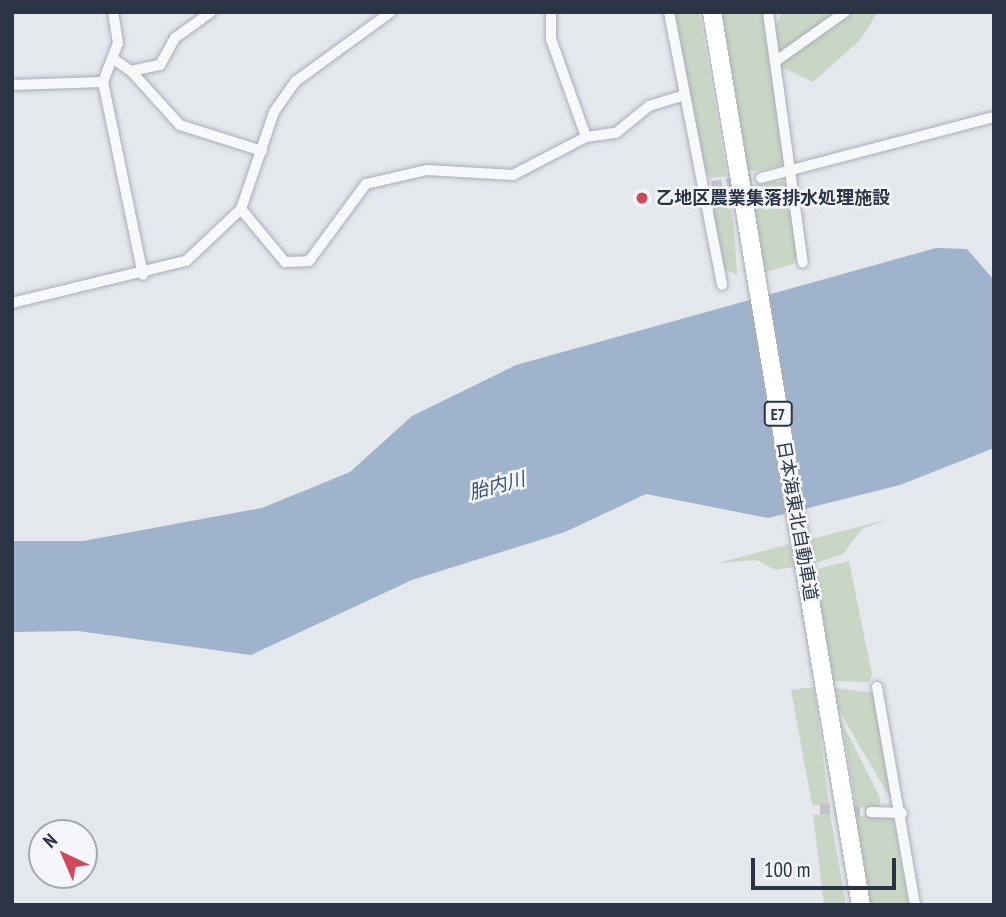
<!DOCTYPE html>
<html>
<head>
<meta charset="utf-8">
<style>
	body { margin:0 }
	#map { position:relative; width:1006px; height:917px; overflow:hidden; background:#e4e7ec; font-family:"PT Sans Narrow","Noto Sans JP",sans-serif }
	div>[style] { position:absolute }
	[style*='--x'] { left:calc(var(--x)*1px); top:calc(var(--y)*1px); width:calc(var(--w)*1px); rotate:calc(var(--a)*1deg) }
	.green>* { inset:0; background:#c9d6c5 }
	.water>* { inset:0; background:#9fb4cc }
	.street-tunnel>* { height:10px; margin-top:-5px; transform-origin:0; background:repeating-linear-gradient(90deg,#bfc3cb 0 10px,transparent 0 15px) }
	.roads { filter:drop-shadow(0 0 2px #a9aeb7) drop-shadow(0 0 2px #a9aeb7) }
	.street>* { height:10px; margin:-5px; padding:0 5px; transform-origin:5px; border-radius:5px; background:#f7f8fa }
	.highway>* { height:18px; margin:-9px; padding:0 9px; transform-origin:9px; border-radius:9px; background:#fff }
	.dots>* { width:19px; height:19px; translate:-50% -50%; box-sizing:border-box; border:4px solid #f4f6f9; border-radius:50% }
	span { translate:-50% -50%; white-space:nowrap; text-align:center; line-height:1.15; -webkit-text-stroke:5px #f4f6f9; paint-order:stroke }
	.shield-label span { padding:2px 5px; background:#f4f6f9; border:2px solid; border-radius:5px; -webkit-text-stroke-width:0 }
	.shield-label { font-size:16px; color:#2b3445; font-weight:700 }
	.poi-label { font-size:18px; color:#2b3445; font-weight:700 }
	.left { translate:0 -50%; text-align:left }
	.street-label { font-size:18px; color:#2b3445 }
	.water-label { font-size:19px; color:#34527a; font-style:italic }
	.frame { position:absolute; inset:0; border:14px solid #2b3445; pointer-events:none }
	.north { position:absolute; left:28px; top:819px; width:70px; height:70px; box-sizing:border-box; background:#f4f6f9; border:2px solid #a4a8b1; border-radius:50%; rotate:316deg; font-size:19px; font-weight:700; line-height:28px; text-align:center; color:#2b3445 }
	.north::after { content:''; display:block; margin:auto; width:24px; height:32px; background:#d1495b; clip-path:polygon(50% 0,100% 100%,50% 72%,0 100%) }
	.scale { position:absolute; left:751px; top:858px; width:145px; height:32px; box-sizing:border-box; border:4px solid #2b3445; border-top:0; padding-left:9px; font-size:21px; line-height:24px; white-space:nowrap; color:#2b3445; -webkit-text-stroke:5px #f4f6f9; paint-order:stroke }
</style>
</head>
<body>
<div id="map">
	<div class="green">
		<div style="clip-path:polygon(674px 12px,699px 12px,727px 176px,711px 178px,700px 165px)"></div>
		<div style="clip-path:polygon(720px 12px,762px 12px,767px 46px,782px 12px,878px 12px,859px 41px,813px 82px,779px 66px,767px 46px,785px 161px,777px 167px,747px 172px)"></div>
		<div style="clip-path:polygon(782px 181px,789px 186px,798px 254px,793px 264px,762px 273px,750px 185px)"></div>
		<div style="clip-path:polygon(729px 189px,735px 240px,737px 275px,720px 267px,709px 199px)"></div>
		<div style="clip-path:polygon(889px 519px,862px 529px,843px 554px,813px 564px,808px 540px)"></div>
		<div style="clip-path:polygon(790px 544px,794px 567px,775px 570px,757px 560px,718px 563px)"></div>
		<div style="clip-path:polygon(849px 561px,872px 675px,869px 682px,832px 681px,814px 570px)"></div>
		<div style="clip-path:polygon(814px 687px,829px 805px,812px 805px,791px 690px)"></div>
		<div style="clip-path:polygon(835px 688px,875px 693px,892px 801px,837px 707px)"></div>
		<div style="clip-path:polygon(842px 722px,880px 798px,879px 808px,856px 807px)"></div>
		<div style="clip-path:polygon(830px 814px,846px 905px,824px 905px,813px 815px)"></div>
		<div style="clip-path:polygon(893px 815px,909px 905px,868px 905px,856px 816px)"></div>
	</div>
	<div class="water">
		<div style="clip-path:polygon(936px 248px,967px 249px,994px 280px,994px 448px,900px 485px,768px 518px,646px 494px,565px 532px,412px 580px,251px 655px,78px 631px,12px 632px,12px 541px,83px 541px,262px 508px,350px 472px,412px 416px,516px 365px)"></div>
	</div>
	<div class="street-tunnel">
		<div style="--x:712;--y:186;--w:50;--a:-9.3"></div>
		<div style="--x:820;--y:809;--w:51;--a:3.4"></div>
	</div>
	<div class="roads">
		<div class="street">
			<div style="--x:551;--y:12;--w:27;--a:90"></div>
			<div style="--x:551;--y:39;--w:104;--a:70.3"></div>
			<div style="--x:669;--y:12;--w:278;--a:79"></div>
			<div style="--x:768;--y:12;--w:253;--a:82.1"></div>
			<div style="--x:115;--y:60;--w:19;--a:35"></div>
			<div style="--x:131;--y:71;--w:30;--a:-12"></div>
			<div style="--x:160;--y:65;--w:31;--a:-61"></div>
			<div style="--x:175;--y:38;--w:44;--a:-35.8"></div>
			<div style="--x:776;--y:61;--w:85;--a:-35.4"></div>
			<div style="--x:131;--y:71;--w:73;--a:47.8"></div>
			<div style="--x:180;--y:125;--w:86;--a:17.6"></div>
			<div style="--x:103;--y:82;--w:197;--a:78.3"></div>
			<div style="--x:12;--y:85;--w:91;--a:-1.9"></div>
			<div style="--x:103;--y:82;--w:42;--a:-69"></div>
			<div style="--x:118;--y:43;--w:31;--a:-99"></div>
			<div style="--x:761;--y:178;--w:241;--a:-14.7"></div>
			<div style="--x:241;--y:209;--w:69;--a:50.3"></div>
			<div style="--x:285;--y:262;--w:24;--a:-2"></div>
			<div style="--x:309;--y:261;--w:96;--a:-53.5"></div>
			<div style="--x:366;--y:184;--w:63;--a:-12.9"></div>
			<div style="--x:427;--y:170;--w:86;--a:3.3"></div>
			<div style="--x:513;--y:175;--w:82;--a:-27.5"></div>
			<div style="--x:586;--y:137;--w:30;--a:-8"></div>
			<div style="--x:616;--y:133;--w:43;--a:-39.3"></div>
			<div style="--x:649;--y:106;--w:34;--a:-17"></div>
			<div style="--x:12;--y:303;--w:179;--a:-13.6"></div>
			<div style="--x:186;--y:261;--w:76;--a:-43.4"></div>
			<div style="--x:241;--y:209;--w:102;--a:-71.2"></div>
			<div style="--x:274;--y:112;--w:38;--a:-55"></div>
			<div style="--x:296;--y:81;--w:117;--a:-36"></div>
			<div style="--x:877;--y:687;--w:221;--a:80.1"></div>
			<div style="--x:871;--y:812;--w:31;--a:2"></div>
		</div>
		<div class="highway">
			<div style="--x:712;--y:12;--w:905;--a:80.53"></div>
		</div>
	</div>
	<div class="dots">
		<div style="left:642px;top:198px;background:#d1495b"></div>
	</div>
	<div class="shield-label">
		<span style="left:778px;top:414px">E7</span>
	</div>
	<div class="poi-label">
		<span class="left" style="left:656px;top:198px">乙地区農業集落排水処理施設</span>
	</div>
	<div class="street-label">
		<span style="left:797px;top:521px;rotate:80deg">日本海東北自動車道</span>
	</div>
	<div class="water-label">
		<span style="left:497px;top:486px;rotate:-15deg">胎内川</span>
	</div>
	<div class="frame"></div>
	<div class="north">N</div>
	<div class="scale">100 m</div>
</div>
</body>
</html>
